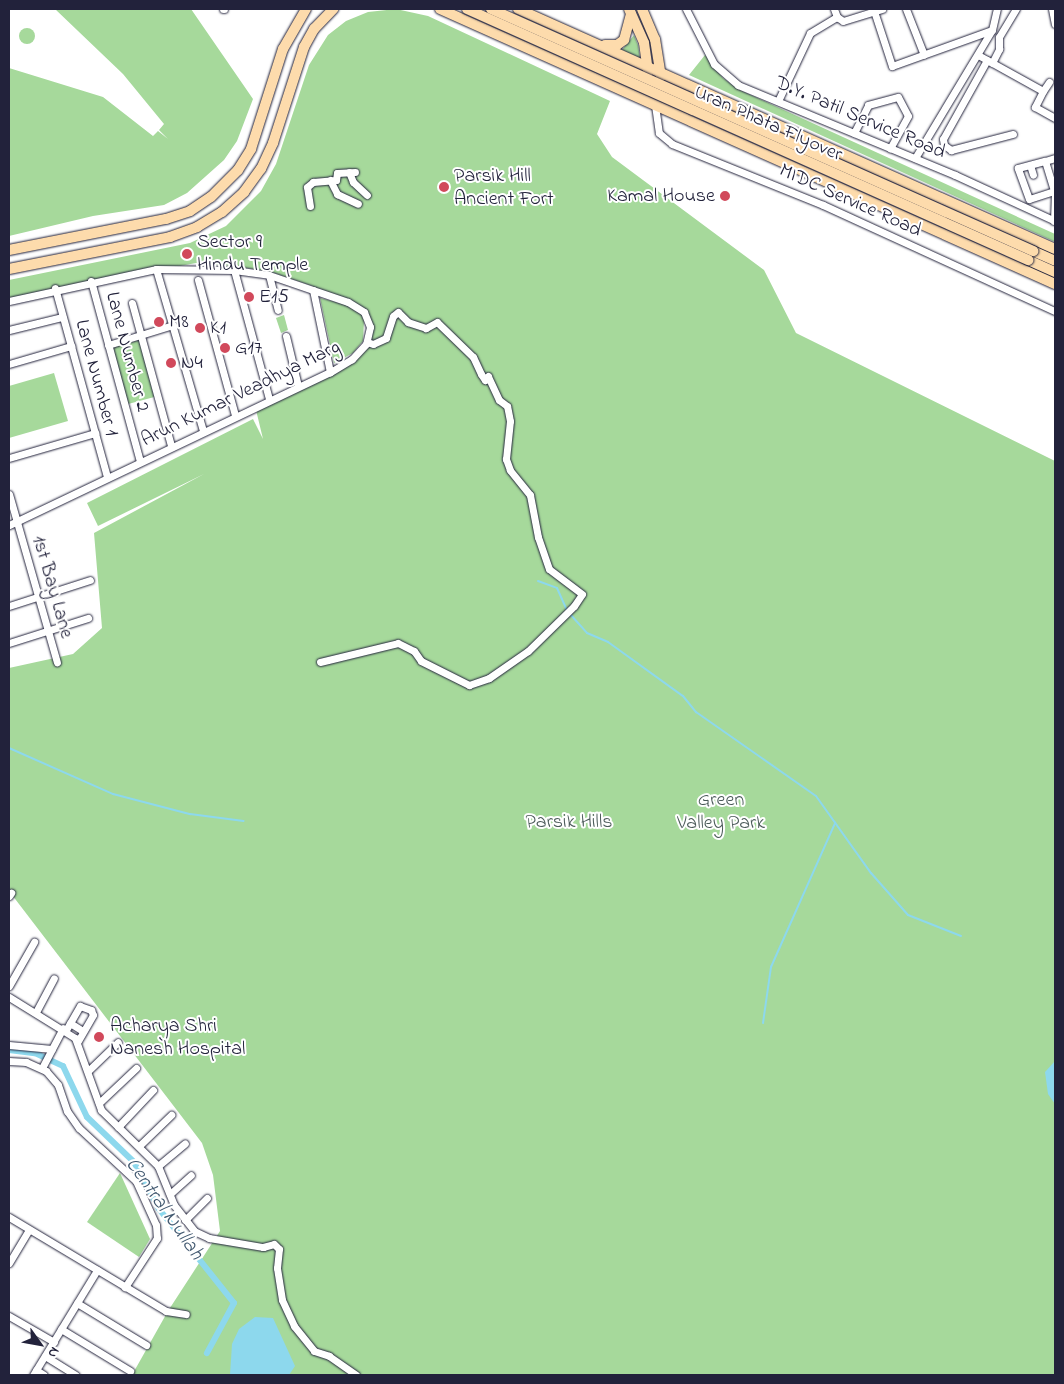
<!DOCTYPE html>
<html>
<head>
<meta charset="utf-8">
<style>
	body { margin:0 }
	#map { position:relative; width:1064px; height:1384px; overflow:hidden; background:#fff; font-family:"Indie Flower",sans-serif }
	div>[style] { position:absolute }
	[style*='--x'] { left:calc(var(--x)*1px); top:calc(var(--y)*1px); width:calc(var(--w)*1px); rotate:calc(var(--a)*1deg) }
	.green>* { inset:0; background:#a6d99b; transform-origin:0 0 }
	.round { border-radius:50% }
	.water>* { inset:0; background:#8dd8ed }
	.stream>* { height:2px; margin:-1px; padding:0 1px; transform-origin:1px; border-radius:1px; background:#8dd8ed }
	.canal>* { height:6px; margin:-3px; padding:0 3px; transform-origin:3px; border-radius:3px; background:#8dd8ed }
	.roads { filter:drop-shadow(0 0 1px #22223b) drop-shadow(0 0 1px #22223b) }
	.minor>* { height:7px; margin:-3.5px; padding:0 3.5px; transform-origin:3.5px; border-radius:3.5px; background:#fff }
	.highway>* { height:10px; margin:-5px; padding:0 5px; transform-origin:5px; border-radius:5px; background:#fddbac }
	.bridges { filter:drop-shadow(0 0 1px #22223b) drop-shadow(0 0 1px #22223b) }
	.highway-bridge>* { height:10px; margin:-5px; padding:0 5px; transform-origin:5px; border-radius:5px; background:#fddbac }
	.dots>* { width:14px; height:14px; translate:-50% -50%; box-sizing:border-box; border:2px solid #fff; border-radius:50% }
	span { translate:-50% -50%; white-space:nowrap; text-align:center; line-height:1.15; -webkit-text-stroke:4px #fff; paint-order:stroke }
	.street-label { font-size:20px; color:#22223b }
	.poi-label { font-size:20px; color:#22223b }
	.left { translate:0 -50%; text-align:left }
	.right { translate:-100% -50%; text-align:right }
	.park-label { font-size:20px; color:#4a5958 }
	.water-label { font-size:21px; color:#425970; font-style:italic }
	.frame { position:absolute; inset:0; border:10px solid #22223b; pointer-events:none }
	.north { position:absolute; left:15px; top:1319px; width:50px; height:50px; -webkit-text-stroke:4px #fff; paint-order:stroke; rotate:122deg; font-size:14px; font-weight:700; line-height:20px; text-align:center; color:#22223b }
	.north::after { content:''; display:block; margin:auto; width:18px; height:22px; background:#22223b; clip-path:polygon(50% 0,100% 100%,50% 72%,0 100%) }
</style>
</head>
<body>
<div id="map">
	<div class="green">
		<div style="clip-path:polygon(55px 9px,191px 9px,253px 99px,237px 141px,224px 160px,187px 193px,164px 205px,93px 216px,9px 236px,9px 68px,103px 97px,153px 136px,158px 131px,168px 139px,159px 130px,164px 124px,123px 74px)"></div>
		<div style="clip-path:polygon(396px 9px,428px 16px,610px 101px,597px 134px,612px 157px,764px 270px,796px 333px,1055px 461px,1055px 1375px,132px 1375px,168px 1311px,220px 1231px,213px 1175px,202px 1143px,9px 891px,9px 668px,73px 654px,102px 628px,94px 533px,204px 474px,98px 526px,87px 503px,253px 419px,263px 439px,256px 410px,354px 361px,369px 345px,373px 329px,364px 321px,363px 341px,353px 353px,334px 363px,320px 298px,340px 303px,312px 286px,271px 272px,234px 266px,196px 263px,9px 298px,9px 280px,190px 243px,226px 226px,261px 191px,276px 164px,309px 65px,328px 35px,346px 21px,368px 12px)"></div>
		<div class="round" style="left:19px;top:28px;width:16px;height:16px"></div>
		<div style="clip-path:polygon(634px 35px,638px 45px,640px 58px,622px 50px)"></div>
		<div style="clip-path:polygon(705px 55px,723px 78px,738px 89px,1055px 234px,1055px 242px,689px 75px)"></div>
		<div style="clip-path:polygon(284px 315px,288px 330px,281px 333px,276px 318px)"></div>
		<div style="left:139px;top:340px;width:59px;height:27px;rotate:75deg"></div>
		<div style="clip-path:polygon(54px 373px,68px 421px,9px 438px,9px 386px)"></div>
		<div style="clip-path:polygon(120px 1173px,150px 1239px,139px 1257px,87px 1222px)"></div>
	</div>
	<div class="water">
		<div style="clip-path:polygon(1055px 1061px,1055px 1104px,1048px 1094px,1045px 1072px)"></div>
		<div style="clip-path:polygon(255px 1317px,273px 1318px,295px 1366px,289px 1375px,230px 1375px,232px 1344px,239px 1329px)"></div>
	</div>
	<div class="stream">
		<div style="--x:538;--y:581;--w:20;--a:20"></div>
		<div style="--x:557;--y:588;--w:24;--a:66"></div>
		<div style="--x:570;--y:614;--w:25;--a:48"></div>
		<div style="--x:587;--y:633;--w:23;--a:23"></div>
		<div style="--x:608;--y:642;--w:92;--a:35.8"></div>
		<div style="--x:683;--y:696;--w:21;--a:51"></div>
		<div style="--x:696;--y:712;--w:146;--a:35"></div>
		<div style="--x:816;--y:796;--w:95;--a:54.5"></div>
		<div style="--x:871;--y:873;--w:56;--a:48.6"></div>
		<div style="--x:908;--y:915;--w:57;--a:21.6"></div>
		<div style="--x:9;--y:748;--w:114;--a:23.9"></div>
		<div style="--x:113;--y:794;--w:80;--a:14.6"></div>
		<div style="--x:190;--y:814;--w:54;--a:7.4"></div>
		<div style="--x:763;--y:1023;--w:57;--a:-81.9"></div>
		<div style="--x:771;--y:967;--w:158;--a:-66"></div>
	</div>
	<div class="canal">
		<div style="--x:9;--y:1050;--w:26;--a:7"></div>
		<div style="--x:35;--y:1053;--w:31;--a:25"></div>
		<div style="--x:63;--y:1066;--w:56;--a:64.8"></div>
		<div style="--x:87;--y:1117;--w:65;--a:43.8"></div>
		<div style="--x:134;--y:1162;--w:53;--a:62"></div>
		<div style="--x:159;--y:1209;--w:120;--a:51.4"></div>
		<div style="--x:234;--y:1303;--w:57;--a:118.4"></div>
	</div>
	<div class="roads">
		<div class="minor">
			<div style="--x:223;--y:9;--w:1;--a:0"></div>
			<div style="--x:686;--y:9;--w:62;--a:63"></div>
			<div style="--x:714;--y:64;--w:32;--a:41"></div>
			<div style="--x:738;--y:85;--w:235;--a:22.5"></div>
			<div style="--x:955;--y:175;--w:110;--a:24.7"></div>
			<div style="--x:834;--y:9;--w:9;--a:69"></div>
			<div style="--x:906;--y:9;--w:49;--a:68.6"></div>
			<div style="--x:1052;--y:9;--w:15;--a:79"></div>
			<div style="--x:874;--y:11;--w:58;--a:71.9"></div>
			<div style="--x:892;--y:66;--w:106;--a:-19.8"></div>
			<div style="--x:978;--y:55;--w:74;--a:29"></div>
			<div style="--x:1043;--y:91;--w:11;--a:-56"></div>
			<div style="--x:987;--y:60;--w:90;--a:119.1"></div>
			<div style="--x:943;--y:139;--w:6;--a:81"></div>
			<div style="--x:944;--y:145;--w:9;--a:36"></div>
			<div style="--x:951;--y:150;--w:64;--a:-14.5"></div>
			<div style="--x:992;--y:63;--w:16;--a:-63"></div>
			<div style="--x:999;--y:49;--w:12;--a:-90"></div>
			<div style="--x:999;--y:37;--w:33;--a:-59"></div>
			<div style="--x:1043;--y:91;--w:18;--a:117"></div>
			<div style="--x:1035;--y:107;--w:23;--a:29"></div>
			<div style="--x:778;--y:101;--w:75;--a:-64.8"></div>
			<div style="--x:810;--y:33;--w:31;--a:-31"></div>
			<div style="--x:837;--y:17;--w:7;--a:34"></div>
			<div style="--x:843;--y:21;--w:41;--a:-17.1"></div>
			<div style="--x:655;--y:105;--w:28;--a:82"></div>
			<div style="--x:659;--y:133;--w:17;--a:40"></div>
			<div style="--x:672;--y:144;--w:163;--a:22"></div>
			<div style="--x:823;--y:205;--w:255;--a:24.6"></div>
			<div style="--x:854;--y:133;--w:31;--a:-63"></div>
			<div style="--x:868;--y:105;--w:31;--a:-15"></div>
			<div style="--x:898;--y:97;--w:21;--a:62"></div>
			<div style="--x:908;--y:116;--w:37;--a:119"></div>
			<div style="--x:915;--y:158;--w:149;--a:-59"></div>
			<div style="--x:992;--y:30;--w:22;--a:-77"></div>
			<div style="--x:1045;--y:161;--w:10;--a:-17"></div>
			<div style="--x:1030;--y:165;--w:10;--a:73"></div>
			<div style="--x:349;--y:172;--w:11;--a:68"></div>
			<div style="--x:353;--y:182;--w:19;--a:43"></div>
			<div style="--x:330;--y:180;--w:16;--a:63"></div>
			<div style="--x:337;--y:194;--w:23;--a:25"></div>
			<div style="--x:1054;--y:191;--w:26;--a:162"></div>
			<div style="--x:1029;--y:199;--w:33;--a:-110"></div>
			<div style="--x:1018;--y:168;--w:28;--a:-15"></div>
			<div style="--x:1045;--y:161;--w:31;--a:73"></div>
			<div style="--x:1054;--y:191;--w:3;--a:72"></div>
			<div style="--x:310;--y:206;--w:19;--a:-99"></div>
			<div style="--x:307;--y:187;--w:8;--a:-40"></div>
			<div style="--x:313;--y:182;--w:23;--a:-5"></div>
			<div style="--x:336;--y:180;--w:7;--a:-82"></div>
			<div style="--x:337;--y:173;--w:18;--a:-3"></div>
			<div style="--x:1054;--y:221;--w:27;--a:-88"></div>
			<div style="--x:156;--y:269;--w:169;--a:73.8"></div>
			<div style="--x:234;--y:270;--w:134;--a:74.8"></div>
			<div style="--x:269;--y:275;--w:36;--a:76"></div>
			<div style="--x:198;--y:280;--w:140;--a:74.7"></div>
			<div style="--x:91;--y:281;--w:187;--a:74.8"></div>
			<div style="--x:55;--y:288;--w:196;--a:74.6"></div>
			<div style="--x:313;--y:290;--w:84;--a:78.3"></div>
			<div style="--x:9;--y:301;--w:150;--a:-12.3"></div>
			<div style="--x:156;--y:269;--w:78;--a:0.7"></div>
			<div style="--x:234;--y:270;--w:35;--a:8"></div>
			<div style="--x:269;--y:275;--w:83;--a:18.9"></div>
			<div style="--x:348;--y:302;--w:19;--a:32"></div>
			<div style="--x:364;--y:312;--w:16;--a:68"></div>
			<div style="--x:370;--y:327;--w:17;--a:103"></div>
			<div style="--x:366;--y:344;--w:21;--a:133"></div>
			<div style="--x:352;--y:359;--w:26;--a:149"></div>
			<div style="--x:330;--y:372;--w:356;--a:154.5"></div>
			<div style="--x:132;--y:303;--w:148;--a:74.7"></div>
			<div style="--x:9;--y:330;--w:55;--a:-13.8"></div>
			<div style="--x:286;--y:336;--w:51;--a:76.5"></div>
			<div style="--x:108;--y:345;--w:68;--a:-17.1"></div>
			<div style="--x:9;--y:364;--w:65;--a:-16.2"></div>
			<div style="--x:9;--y:458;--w:90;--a:-16.2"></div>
			<div style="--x:9;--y:494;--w:175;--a:74.1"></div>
			<div style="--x:9;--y:606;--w:85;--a:-17.8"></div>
			<div style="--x:9;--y:643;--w:83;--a:-17.6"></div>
			<div style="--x:320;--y:662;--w:80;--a:-13.7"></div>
			<div style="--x:398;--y:643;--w:18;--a:27"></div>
			<div style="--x:414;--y:651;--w:12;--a:55"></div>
			<div style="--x:421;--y:661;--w:54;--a:26.6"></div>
			<div style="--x:469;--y:685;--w:21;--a:-19"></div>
			<div style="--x:489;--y:678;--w:47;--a:-34.7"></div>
			<div style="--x:528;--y:651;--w:64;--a:-44.4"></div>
			<div style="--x:574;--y:606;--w:14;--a:-56"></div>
			<div style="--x:582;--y:594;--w:41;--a:-142.9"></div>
			<div style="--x:549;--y:569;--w:34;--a:-109"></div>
			<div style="--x:538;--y:537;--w:43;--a:-100.8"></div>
			<div style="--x:530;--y:495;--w:32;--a:-129"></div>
			<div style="--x:510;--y:470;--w:12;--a:-110"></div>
			<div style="--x:506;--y:459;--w:38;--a:-84"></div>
			<div style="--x:510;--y:421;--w:15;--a:-101"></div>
			<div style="--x:507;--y:406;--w:10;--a:-143"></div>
			<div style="--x:499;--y:400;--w:26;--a:-115"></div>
			<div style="--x:488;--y:376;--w:5;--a:127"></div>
			<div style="--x:485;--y:380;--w:7;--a:-124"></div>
			<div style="--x:481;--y:374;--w:19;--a:-115"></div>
			<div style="--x:473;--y:357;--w:50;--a:-135.8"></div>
			<div style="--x:437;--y:322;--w:13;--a:151"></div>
			<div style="--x:426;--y:328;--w:19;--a:-162"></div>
			<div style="--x:408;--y:322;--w:14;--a:-135"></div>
			<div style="--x:398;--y:312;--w:6;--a:141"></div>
			<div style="--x:393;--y:316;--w:23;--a:108"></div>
			<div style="--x:386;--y:338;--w:14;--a:155"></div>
			<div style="--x:373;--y:344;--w:6;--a:-162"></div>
			<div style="--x:9;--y:896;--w:4;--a:-56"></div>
			<div style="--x:9;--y:986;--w:51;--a:-60.4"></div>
			<div style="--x:9;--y:997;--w:78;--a:31.8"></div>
			<div style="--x:75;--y:1038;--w:77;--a:70.1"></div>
			<div style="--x:101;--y:1110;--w:80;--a:44.5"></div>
			<div style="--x:158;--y:1166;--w:42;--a:67.7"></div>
			<div style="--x:174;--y:1205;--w:33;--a:52"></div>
			<div style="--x:194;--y:1231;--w:17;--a:25"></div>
			<div style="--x:209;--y:1238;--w:55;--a:9.5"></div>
			<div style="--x:263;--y:1247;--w:11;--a:-15"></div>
			<div style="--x:274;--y:1244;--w:7;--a:45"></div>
			<div style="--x:279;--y:1249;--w:19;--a:96"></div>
			<div style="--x:277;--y:1268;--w:32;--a:81"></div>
			<div style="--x:282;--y:1300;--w:29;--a:65"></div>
			<div style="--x:294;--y:1326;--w:32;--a:51"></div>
			<div style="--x:314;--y:1351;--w:16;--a:18"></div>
			<div style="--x:329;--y:1356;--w:33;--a:35"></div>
			<div style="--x:36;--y:1012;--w:38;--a:-62"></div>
			<div style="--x:70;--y:1023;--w:15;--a:32"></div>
			<div style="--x:66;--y:1030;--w:28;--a:-60"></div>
			<div style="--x:80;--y:1006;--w:12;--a:20"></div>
			<div style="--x:91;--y:1010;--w:5;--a:68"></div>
			<div style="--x:93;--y:1015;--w:30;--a:120"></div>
			<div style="--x:9;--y:1045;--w:43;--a:5.3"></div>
			<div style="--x:9;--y:1061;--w:17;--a:3"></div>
			<div style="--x:26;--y:1062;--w:22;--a:24"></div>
			<div style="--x:46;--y:1071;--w:18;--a:49"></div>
			<div style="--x:58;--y:1085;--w:28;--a:71"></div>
			<div style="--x:67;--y:1111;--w:21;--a:55"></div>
			<div style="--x:79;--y:1128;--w:78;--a:42.9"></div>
			<div style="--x:136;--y:1181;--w:48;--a:65.6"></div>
			<div style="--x:156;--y:1225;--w:13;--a:86"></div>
			<div style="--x:157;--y:1238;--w:59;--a:123.1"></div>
			<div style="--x:42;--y:1068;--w:45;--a:-62.3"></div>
			<div style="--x:89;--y:1070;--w:40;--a:-44"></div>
			<div style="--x:99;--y:1103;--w:51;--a:-43.4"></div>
			<div style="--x:118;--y:1127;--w:51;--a:-46.6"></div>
			<div style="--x:139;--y:1146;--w:45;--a:-44.1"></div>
			<div style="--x:158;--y:1166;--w:35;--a:-40"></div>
			<div style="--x:170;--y:1194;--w:28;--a:-42"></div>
			<div style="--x:9;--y:1217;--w:183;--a:30.9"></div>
			<div style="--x:166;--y:1311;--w:20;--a:9"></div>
			<div style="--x:185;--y:1220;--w:31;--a:-45"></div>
			<div style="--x:9;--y:1263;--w:39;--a:-59"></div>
			<div style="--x:77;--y:1303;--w:81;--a:31.3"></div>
			<div style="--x:9;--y:1316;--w:52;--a:30"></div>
			<div style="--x:61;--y:1329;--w:81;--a:31.3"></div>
			<div style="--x:45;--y:1356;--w:36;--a:32"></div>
			<div style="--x:36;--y:1370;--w:9;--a:32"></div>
			<div style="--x:33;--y:1375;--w:123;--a:-58.6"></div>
		</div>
		<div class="highway">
			<div style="--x:440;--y:9;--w:674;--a:24.09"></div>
			<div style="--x:518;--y:9;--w:588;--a:24.08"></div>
			<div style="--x:629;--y:9;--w:37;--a:66"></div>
			<div style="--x:644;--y:43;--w:29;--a:82"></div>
			<div style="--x:642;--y:9;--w:33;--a:67"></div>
			<div style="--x:655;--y:39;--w:38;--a:81"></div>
			<div style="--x:605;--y:45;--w:12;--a:0"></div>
			<div style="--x:617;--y:45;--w:9;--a:-36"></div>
			<div style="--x:624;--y:40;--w:27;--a:-75"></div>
			<div style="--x:9;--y:250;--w:160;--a:-11.2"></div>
			<div style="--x:166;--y:219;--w:25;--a:-18"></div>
			<div style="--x:190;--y:211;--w:25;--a:-34"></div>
			<div style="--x:211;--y:197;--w:38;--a:-45"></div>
			<div style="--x:238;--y:170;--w:25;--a:-58"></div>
			<div style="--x:251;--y:149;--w:105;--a:-72.3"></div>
			<div style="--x:283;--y:49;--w:46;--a:-60.1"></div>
			<div style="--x:1033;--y:251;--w:24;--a:24"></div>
			<div style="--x:1028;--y:260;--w:30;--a:24"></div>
			<div style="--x:9;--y:269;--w:164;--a:-11.2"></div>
			<div style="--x:170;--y:237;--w:29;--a:-20"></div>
			<div style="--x:197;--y:227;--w:29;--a:-31"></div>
			<div style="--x:222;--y:212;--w:30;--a:-42"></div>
			<div style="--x:244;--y:192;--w:29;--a:-54"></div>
			<div style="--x:261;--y:169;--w:29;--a:-65"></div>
			<div style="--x:273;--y:143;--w:101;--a:-72.1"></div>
			<div style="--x:304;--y:47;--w:21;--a:-61"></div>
			<div style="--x:314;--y:29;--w:28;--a:-46"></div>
		</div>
	</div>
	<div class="bridges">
		<div class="highway-bridge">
			<div style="--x:467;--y:9;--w:615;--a:24.1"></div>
			<div style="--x:491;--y:9;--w:594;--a:24.06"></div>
		</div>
	</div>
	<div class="dots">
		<div style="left:444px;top:187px;background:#d1495b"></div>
		<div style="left:725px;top:196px;background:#d1495b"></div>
		<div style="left:187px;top:254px;background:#d1495b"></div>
		<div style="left:249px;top:297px;background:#d1495b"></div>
		<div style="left:159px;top:322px;background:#d1495b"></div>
		<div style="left:200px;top:328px;background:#d1495b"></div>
		<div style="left:225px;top:348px;background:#d1495b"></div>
		<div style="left:171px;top:363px;background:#d1495b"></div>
		<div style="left:99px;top:1037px;background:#d1495b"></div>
	</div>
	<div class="street-label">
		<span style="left:860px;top:118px;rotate:23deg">D.Y. Patil Service Road</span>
		<span style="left:768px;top:124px;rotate:24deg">Uran Phata Flyover</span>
		<span style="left:850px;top:201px;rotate:24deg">MIDC Service Road</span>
		<span style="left:127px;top:352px;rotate:75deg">Lane Number 2</span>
		<span style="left:96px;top:378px;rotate:75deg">Lane Number 1</span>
		<span style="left:241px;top:394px;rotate:-26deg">Arun Kumar Veadhya Marg</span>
		<span style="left:52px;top:587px;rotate:74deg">1st Bay Lane</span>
	</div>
	<div class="poi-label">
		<span class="left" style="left:454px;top:188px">Parsik Hill<br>Ancient Fort</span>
		<span class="right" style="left:715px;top:196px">Kamal House</span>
		<span class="left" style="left:197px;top:254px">Sector 9<br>Hindu Temple</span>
		<span class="left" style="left:259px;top:297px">E15</span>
		<span class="left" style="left:169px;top:322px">M8</span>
		<span class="left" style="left:210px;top:328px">K1</span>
		<span class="left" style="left:235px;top:348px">G17</span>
		<span class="left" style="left:181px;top:363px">N4</span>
		<span class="left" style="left:110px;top:1038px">Acharya Shri<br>Nanesh Hospital</span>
	</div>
	<div class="park-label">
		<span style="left:721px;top:812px">Green<br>Valley Park</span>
		<span style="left:569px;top:822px">Parsik Hills</span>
	</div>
	<div class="water-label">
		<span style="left:164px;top:1209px;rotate:55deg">Central Nullah</span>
	</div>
	<div class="frame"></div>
	<div class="north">N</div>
</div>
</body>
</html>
